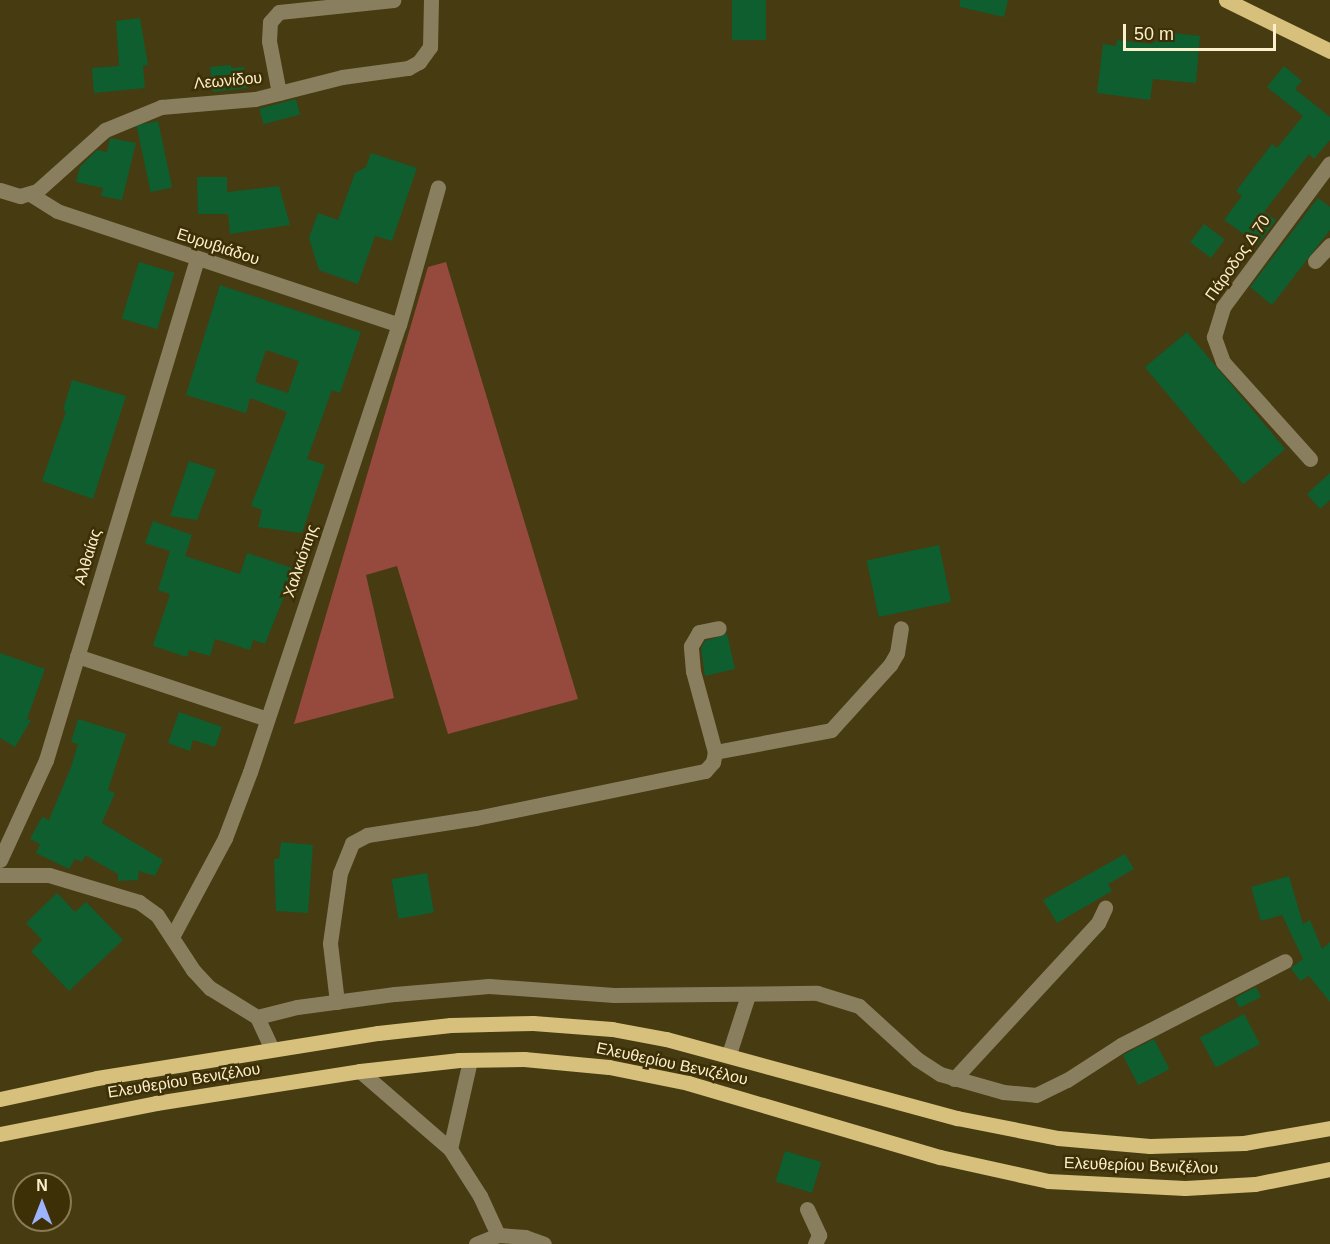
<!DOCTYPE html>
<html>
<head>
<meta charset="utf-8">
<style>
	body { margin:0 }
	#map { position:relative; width:1330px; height:1244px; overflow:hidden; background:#473b12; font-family:Helvetica,sans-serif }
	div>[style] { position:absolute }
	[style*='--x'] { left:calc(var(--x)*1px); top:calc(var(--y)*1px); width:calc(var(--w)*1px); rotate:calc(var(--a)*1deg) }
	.green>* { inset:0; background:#954a3d }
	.building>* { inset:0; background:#0e5e2f; transform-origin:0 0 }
	.minor>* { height:15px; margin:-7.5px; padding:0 7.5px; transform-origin:7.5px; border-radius:7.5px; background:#897f5f }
	.major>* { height:15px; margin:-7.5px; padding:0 7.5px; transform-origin:7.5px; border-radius:7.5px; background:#d6c07c }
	span { translate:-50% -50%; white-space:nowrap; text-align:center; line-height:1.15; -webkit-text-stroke:5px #3d3006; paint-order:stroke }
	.street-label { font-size:16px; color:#fcefcb }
	.north { position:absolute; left:12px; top:1172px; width:60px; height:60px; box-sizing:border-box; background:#3d3006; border:2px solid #897c55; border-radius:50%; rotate:0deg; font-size:16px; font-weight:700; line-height:24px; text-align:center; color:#fcefcb }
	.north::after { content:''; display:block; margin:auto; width:21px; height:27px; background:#9eb3fd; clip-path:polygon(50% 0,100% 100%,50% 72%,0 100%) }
	.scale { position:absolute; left:1123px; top:24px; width:153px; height:27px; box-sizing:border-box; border:3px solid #fcefcb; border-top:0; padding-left:8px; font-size:18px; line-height:21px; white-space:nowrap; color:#fcefcb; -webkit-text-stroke:4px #3d3006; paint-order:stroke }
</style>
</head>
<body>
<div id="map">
	<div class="green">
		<div style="clip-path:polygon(446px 262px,578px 699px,448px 734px,397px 566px,366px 575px,394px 698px,294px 724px,428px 267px)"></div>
	</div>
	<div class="building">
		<div style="left:732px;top:0;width:34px;height:40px"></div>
		<div style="clip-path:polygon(960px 0,1008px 0,1004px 17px,960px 7px)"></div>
		<div style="clip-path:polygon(140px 18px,148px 65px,143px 66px,145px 88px,94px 93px,92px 68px,119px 66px,116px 21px)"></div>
		<div style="clip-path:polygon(1172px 33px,1200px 36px,1196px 83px,1153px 79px,1150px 100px,1097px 93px,1103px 44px,1116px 46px,1117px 40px,1151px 44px)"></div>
		<div style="clip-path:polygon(231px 65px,231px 68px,244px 67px,247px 88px,213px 92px,210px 67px)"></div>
		<div style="clip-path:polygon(1284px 66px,1302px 81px,1295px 89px,1330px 117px,1330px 140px,1314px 159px,1309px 154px,1264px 212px,1276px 220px,1258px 244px,1224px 220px,1242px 196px,1236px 191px,1272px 144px,1277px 148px,1303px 116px,1267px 87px)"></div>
		<div style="left:296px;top:99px;width:16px;height:38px;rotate:75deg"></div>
		<div style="left:158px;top:121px;width:68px;height:22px;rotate:78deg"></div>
		<div style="clip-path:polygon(110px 138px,136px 143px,122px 200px,101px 196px,103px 188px,76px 182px,80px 167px,97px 150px,107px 152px)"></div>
		<div style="clip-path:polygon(371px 153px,417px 168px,392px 241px,375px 236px,358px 284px,319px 270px,309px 238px,318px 213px,338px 220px,355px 173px,366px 167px)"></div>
		<div style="clip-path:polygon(197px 177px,227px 177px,227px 192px,279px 186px,290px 225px,230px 234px,228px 214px,198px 214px)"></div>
		<div style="clip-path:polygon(1318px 198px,1330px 207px,1330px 230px,1272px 305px,1250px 287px)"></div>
		<div style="left:1204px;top:224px;width:26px;height:23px;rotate:37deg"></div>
		<div style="left:139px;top:262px;width:37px;height:59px;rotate:17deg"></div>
		<div style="clip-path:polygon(evenodd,220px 285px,361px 332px,340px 393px,332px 390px,307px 459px,325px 465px,302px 533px,258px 527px,262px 510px,251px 506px,287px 412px,250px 398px,246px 413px,186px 395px,220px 285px,266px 350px,299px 361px,288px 393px,255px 382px,266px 350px)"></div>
		<div style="left:1187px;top:332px;width:153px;height:55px;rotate:50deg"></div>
		<div style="clip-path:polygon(72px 380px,126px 396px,93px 499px,42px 481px,66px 411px,63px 410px)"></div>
		<div style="clip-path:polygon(189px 461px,216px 470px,197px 520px,170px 516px)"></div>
		<div style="clip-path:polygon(1330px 473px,1330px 500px,1320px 509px,1307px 494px)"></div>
		<div style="clip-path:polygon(153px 521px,192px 535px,185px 556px,240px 574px,247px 553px,295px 569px,265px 644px,253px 640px,250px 650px,215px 639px,210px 656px,189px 650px,187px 657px,153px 646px,170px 594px,158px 590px,170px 551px,145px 543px)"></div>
		<div style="left:939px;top:545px;width:58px;height:74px;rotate:78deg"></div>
		<div style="clip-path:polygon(727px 634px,735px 669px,705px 676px,701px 648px,705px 641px)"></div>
		<div style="clip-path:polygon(0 653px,45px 669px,27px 719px,31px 720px,15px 747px,0 738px)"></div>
		<div style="clip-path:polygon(179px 712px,222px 727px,215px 747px,193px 740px,190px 751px,168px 743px)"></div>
		<div style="clip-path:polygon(78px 719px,126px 734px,108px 790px,115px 793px,102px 823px,163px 860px,155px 876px,139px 871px,138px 880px,118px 881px,118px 874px,85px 855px,82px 862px,75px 859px,69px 869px,36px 853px,40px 844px,30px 839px,42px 817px,49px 820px,71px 767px,78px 744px,71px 742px)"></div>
		<div style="clip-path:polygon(281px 842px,313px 845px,308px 913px,276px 911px,274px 859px,279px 859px)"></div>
		<div style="clip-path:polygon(1125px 854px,1134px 869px,1108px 884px,1112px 891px,1057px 923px,1043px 900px)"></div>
		<div style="left:427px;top:873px;width:40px;height:36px;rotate:80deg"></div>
		<div style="clip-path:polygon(1289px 876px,1303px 924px,1310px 920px,1322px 949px,1330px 942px,1330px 1002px,1309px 976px,1300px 981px,1291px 968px,1303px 959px,1282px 915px,1261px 921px,1251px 887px)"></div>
		<div style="clip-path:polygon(57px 893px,75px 912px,86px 902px,123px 940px,69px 991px,31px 951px,42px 940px,26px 923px)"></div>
		<div style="left:1256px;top:987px;width:11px;height:24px;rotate:63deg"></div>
		<div style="left:1244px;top:1014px;width:34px;height:50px;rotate:62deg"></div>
		<div style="left:1154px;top:1039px;width:34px;height:35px;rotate:63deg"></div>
		<div style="left:785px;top:1151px;width:38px;height:32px;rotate:17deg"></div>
	</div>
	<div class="minor">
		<div style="--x:279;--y:93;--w:53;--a:-100.9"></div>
		<div style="--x:269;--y:41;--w:19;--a:-87"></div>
		<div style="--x:270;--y:22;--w:13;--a:-48"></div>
		<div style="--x:279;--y:12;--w:115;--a:-6"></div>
		<div style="--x:0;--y:190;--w:21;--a:17"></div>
		<div style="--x:20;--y:196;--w:18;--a:-16"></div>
		<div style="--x:37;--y:191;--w:91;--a:-41.9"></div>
		<div style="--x:105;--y:130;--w:61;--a:-22.3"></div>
		<div style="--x:161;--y:107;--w:94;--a:-4.9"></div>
		<div style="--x:255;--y:99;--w:90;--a:-14.2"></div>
		<div style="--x:342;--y:77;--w:67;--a:-7.8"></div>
		<div style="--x:408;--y:68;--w:13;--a:-29"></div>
		<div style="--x:419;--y:62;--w:19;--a:-54"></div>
		<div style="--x:430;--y:47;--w:47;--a:-88.8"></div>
		<div style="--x:30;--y:194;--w:32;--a:32"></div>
		<div style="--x:57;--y:211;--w:360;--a:18.4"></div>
		<div style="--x:1315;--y:261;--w:22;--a:-47"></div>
		<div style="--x:1310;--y:459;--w:130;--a:-131.9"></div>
		<div style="--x:1223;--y:362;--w:27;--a:-110"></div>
		<div style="--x:1214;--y:337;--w:31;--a:-73"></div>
		<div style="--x:1223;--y:307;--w:179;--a:-53.4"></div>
		<div style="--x:77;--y:656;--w:200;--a:18.3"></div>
		<div style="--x:715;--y:752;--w:118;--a:-10.7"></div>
		<div style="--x:831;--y:730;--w:88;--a:-47.8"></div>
		<div style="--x:890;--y:665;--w:14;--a:-60"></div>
		<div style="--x:897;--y:653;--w:25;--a:-81"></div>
		<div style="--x:0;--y:860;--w:110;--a:-65.3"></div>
		<div style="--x:46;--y:760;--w:523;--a:-73.23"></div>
		<div style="--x:0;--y:875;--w:49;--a:0"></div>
		<div style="--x:49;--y:875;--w:94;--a:16.7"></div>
		<div style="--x:139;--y:902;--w:22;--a:36"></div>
		<div style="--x:157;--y:915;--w:66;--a:56.8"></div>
		<div style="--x:193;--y:970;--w:25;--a:47"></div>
		<div style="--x:210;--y:988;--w:55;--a:31.7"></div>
		<div style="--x:172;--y:937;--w:112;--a:-61.8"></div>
		<div style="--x:225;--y:838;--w:71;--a:-69.3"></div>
		<div style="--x:250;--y:772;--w:471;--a:-71.6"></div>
		<div style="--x:399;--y:325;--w:143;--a:-74.2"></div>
		<div style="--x:337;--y:1002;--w:59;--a:-96.8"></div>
		<div style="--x:330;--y:943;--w:71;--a:-81.9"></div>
		<div style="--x:340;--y:873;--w:32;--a:-68"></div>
		<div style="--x:352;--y:843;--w:17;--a:-28"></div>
		<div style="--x:367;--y:835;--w:110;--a:-8.9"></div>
		<div style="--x:476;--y:818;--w:234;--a:-11.6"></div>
		<div style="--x:705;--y:771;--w:12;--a:-48"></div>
		<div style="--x:713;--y:762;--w:10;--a:-79"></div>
		<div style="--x:715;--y:752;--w:84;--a:-105.2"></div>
		<div style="--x:693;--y:671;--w:25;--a:-95"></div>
		<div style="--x:691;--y:646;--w:16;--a:-60"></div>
		<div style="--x:699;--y:632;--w:20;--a:-11"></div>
		<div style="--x:257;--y:1017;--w:41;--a:-14"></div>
		<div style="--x:297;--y:1007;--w:99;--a:-7.6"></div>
		<div style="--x:395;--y:994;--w:94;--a:-4.9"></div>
		<div style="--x:489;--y:986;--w:125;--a:4.1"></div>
		<div style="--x:614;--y:995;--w:203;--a:-0.6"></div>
		<div style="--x:817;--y:993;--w:44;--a:17.2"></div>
		<div style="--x:859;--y:1006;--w:79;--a:42.4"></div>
		<div style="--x:917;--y:1059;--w:27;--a:33"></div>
		<div style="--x:940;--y:1074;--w:66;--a:15.9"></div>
		<div style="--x:1003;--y:1092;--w:33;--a:5"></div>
		<div style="--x:1036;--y:1095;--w:34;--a:-26"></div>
		<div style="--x:1067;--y:1080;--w:64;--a:-32.9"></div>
		<div style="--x:1121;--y:1045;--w:184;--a:-27.1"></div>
		<div style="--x:257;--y:1017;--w:35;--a:65"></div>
		<div style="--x:729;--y:1054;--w:62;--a:-72.1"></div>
		<div style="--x:360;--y:1071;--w:119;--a:40.9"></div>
		<div style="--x:450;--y:1149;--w:56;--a:57.4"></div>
		<div style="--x:480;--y:1196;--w:43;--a:65.2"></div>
		<div style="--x:954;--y:1079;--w:212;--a:-47.3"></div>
		<div style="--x:1098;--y:923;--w:17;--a:-65"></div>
		<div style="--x:450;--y:1149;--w:91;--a:-77.3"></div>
		<div style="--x:807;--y:1209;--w:29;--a:65"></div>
		<div style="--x:819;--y:1235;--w:10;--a:114"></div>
		<div style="--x:476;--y:1244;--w:24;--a:-22"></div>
		<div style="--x:498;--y:1235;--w:27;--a:4"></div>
		<div style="--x:525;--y:1237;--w:20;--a:20"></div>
	</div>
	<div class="major">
		<div style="--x:1226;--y:0;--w:116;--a:26.1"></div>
		<div style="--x:0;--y:1099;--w:99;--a:-12.2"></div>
		<div style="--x:97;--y:1078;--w:285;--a:-9.1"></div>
		<div style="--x:378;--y:1033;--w:73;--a:-6.3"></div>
		<div style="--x:451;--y:1025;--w:82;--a:-1.4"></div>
		<div style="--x:533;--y:1023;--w:79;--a:4.3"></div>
		<div style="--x:612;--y:1029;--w:55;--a:10.5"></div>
		<div style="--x:666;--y:1039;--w:302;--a:15.2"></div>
		<div style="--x:957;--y:1118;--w:103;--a:11.2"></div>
		<div style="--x:1058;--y:1138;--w:92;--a:5"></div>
		<div style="--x:1150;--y:1146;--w:94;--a:-1.8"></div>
		<div style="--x:1244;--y:1143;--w:87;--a:-9.9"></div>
		<div style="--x:0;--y:1134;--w:159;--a:-11.2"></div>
		<div style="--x:156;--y:1103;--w:206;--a:-8.9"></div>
		<div style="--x:360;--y:1071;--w:100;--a:-6.3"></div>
		<div style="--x:459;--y:1060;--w:65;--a:-0.9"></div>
		<div style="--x:524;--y:1059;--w:85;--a:5.4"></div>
		<div style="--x:609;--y:1067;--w:81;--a:11.4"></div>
		<div style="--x:688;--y:1083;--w:263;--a:16.4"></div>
		<div style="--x:940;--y:1157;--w:111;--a:12.5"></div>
		<div style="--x:1048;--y:1181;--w:137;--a:2.9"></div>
		<div style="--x:1185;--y:1188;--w:70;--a:-3.3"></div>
		<div style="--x:1255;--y:1184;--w:76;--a:-11.3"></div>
	</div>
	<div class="street-label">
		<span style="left:228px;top:81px;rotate:-5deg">Λεωνίδου</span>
		<span style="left:218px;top:247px;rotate:18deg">Ευρυβιάδου</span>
		<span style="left:1238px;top:258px;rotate:-55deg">Πάροδος Δ 70</span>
		<span style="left:88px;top:557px;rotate:-73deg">Αλθαίας</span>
		<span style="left:301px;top:561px;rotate:-71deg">Χαλκιόπης</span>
		<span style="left:672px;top:1064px;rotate:12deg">Ελευθερίου Βενιζέλου</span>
		<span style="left:184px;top:1081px;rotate:-9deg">Ελευθερίου Βενιζέλου</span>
		<span style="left:1141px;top:1166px;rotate:2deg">Ελευθερίου Βενιζέλου</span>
	</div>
	<div class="north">N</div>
	<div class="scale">50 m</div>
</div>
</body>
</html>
